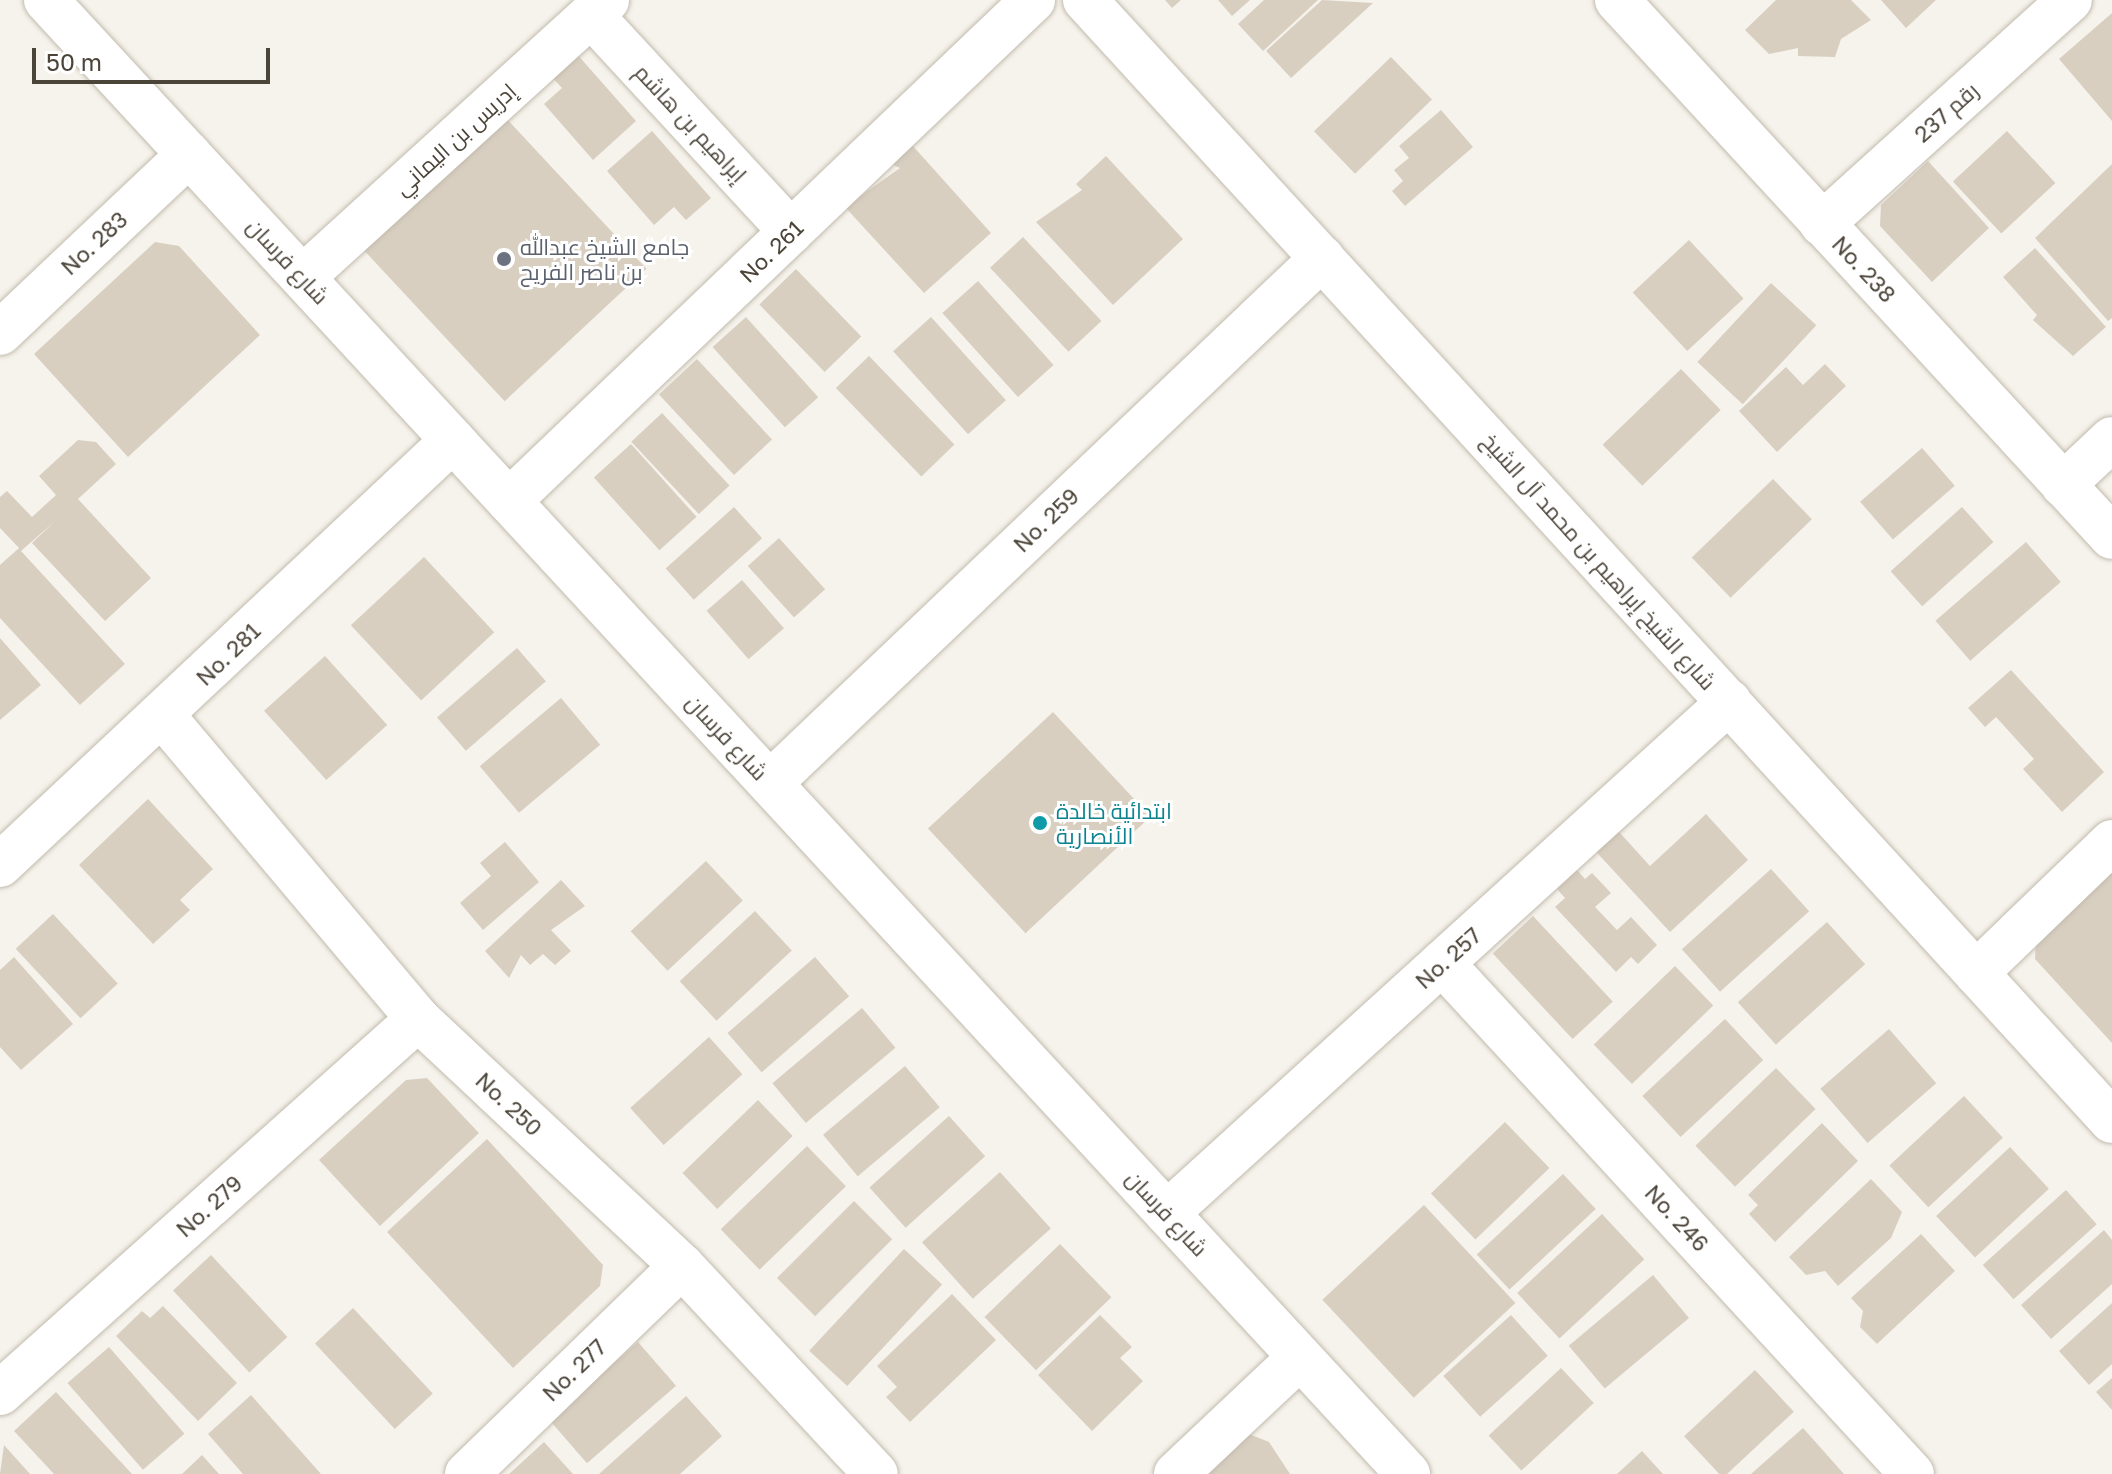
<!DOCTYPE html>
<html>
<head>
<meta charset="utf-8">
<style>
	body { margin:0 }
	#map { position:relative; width:2112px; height:1474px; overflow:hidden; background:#f6f3ec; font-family:"Golos Text",Cairo,sans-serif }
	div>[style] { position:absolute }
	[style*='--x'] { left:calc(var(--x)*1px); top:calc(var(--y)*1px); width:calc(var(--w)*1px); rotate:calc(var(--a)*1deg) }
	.building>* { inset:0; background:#d8cfc1; transform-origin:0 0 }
	.roads { filter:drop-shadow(0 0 2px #c2bbae) drop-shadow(0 0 2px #c2bbae) }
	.minor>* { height:44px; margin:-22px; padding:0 22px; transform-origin:22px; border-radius:22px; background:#fff }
	.dots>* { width:22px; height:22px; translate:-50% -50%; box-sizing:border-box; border:4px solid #fff; border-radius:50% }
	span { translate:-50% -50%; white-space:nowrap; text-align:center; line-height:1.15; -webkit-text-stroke:6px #fff; paint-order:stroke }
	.street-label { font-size:22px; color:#4b4439 }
	.worship-label { font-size:22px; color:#5b616d }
	.left { translate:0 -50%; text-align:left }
	.culture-label { font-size:22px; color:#0d838f }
	.scale { position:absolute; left:32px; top:48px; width:238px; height:36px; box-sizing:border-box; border:4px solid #4b4439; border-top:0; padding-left:10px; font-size:24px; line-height:28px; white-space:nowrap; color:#4b4439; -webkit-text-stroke:6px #fff; paint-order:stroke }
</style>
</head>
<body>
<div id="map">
	<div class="building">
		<div style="clip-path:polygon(1165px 0,1181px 0,1172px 8px)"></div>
		<div style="clip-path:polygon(1218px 0,1250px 0,1232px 16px)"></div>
		<div style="clip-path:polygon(1264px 0,1318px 0,1263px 51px,1238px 24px)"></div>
		<div style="clip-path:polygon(1322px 0,1373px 3px,1291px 78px,1266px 51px)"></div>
		<div style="clip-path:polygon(1776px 0,1851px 0,1871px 20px,1841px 39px,1835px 57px,1798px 56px,1798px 48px,1769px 54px,1745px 30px)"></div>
		<div style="clip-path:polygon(1881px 0,1936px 0,1906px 28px)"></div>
		<div style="clip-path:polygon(2112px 13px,2112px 121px,2059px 59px)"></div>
		<div style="clip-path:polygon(576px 53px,636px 121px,593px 160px,544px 104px,562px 88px,551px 76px)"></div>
		<div style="left:1391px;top:57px;width:59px;height:107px;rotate:46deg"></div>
		<div style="clip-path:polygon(1441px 110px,1473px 147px,1405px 206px,1392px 191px,1403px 181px,1394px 170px,1409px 158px,1399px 146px)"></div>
		<div style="left:504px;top:116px;width:209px;height:194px;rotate:47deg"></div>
		<div style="clip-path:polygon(652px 131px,711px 198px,686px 220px,674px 207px,654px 225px,607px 171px)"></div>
		<div style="left:2007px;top:131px;width:71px;height:74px;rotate:47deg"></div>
		<div style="clip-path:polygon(912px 145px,991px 233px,924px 293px,845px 207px,900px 168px,891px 164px)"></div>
		<div style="clip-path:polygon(1106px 156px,1183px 239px,1113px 305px,1036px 222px,1082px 190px,1076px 184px)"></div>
		<div style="clip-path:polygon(1928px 161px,1989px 228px,1932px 282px,1880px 226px,1881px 205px)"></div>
		<div style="clip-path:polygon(2112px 164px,2112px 318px,2108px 321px,2035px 238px)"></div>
		<div style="left:1023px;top:237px;width:115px;height:45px;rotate:47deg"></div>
		<div style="left:1689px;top:240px;width:80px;height:77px;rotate:47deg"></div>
		<div style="clip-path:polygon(155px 242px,179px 246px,260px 335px,128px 457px,34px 354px)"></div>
		<div style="clip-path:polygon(2035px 248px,2106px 327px,2073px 356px,2033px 320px,2037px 315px,2003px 277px)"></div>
		<div style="left:796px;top:269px;width:94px;height:51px;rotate:46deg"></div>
		<div style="left:978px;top:281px;width:113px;height:48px;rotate:48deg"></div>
		<div style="left:1771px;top:283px;width:62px;height:108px;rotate:43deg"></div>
		<div style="left:746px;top:317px;width:108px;height:45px;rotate:48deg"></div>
		<div style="left:931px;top:317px;width:112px;height:51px;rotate:48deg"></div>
		<div style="left:869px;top:356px;width:123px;height:46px;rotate:46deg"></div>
		<div style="left:697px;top:359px;width:110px;height:52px;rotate:47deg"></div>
		<div style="clip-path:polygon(1825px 364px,1846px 386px,1777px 452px,1739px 411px,1786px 367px,1803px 385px)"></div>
		<div style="left:1681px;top:369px;width:57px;height:109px;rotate:46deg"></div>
		<div style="left:662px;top:413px;width:99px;height:42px;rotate:47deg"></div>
		<div style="clip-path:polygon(78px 440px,96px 442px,116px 464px,78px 499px,151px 578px,105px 621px,32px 543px,55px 521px,21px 551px,125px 664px,80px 705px,0 618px,0 565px,19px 548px,0 528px,0 497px,7px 491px,32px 517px,56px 495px,39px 476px)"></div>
		<div style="left:631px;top:444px;width:98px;height:50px;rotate:48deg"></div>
		<div style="left:1922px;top:448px;width:50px;height:82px;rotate:49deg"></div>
		<div style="left:1773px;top:479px;width:56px;height:113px;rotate:46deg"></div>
		<div style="left:734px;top:507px;width:42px;height:92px;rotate:48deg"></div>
		<div style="left:1962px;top:507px;width:47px;height:96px;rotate:48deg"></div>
		<div style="left:779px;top:538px;width:69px;height:42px;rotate:48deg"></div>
		<div style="left:2026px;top:542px;width:53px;height:120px;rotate:49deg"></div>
		<div style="left:424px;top:557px;width:103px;height:100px;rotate:47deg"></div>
		<div style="left:742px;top:580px;width:64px;height:47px;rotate:49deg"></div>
		<div style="clip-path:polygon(0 638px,41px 685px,0 720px)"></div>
		<div style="left:517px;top:648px;width:44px;height:106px;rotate:49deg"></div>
		<div style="left:325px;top:656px;width:93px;height:82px;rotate:48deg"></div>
		<div style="clip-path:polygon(2011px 670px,2104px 772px,2062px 812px,2023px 769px,2034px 759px,1996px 717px,1985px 727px,1968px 708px)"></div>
		<div style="left:561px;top:698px;width:61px;height:106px;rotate:50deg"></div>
		<div style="left:1053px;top:712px;width:143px;height:171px;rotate:47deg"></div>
		<div style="clip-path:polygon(148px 799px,213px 869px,180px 900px,190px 910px,153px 944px,79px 865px)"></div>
		<div style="clip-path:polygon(1706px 814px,1748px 860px,1670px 932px,1589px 844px,1611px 823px,1650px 866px)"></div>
		<div style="clip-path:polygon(505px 842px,539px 882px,483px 930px,460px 903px,491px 876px,480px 863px)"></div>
		<div style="left:706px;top:861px;width:54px;height:103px;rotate:47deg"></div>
		<div style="clip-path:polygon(2112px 868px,2112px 1043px,2035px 959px,2036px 939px)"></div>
		<div style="left:1771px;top:869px;width:57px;height:120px;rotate:48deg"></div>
		<div style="clip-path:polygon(1577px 870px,1585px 879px,1592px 873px,1611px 893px,1595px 907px,1617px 930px,1631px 917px,1657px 945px,1638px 964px,1631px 957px,1616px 972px,1555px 907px,1565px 898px,1557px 889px)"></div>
		<div style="clip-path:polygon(561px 880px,585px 906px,551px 930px,571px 951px,555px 965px,543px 954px,530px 965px,521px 955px,509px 978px,485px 951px)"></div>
		<div style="left:755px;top:911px;width:54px;height:103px;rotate:47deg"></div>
		<div style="left:53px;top:914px;width:95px;height:51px;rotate:47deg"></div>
		<div style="left:1533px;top:916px;width:117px;height:55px;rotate:47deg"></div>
		<div style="left:1827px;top:922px;width:57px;height:120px;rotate:48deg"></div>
		<div style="clip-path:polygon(14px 957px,73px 1024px,21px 1070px,0 1047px,0 970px)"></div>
		<div style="left:815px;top:957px;width:52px;height:116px;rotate:49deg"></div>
		<div style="left:1675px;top:966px;width:55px;height:113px;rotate:46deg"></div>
		<div style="left:862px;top:1008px;width:52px;height:117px;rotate:50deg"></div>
		<div style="left:1725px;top:1019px;width:56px;height:113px;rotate:47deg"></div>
		<div style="left:1889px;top:1029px;width:72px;height:91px;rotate:49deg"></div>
		<div style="left:709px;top:1037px;width:50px;height:106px;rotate:48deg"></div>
		<div style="left:905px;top:1066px;width:54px;height:107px;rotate:50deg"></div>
		<div style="left:1776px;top:1068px;width:57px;height:112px;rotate:46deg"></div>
		<div style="clip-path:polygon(427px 1078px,479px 1133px,380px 1226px,319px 1160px,406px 1080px)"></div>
		<div style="left:1964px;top:1096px;width:57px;height:102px;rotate:47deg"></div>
		<div style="left:758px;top:1100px;width:50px;height:105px;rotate:46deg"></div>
		<div style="left:949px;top:1116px;width:54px;height:107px;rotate:48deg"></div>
		<div style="left:1505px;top:1122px;width:64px;height:103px;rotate:46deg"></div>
		<div style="clip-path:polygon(1822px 1123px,1858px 1161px,1775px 1242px,1749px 1214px,1758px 1205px,1748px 1195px)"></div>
		<div style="clip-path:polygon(487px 1139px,603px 1265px,600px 1286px,513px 1368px,387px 1232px)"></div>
		<div style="left:807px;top:1146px;width:56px;height:120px;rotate:46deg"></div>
		<div style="left:2010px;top:1147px;width:57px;height:101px;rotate:47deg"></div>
		<div style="left:1000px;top:1172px;width:76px;height:105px;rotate:48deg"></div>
		<div style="left:1563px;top:1174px;width:48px;height:118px;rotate:47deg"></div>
		<div style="clip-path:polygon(1871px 1179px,1902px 1212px,1891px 1238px,1838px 1286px,1825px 1271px,1806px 1275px,1789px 1257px)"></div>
		<div style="left:2066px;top:1190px;width:46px;height:112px;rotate:48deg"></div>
		<div style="left:854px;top:1201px;width:54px;height:109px;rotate:45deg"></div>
		<div style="left:1424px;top:1205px;width:134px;height:139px;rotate:47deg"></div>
		<div style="left:1602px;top:1214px;width:62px;height:116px;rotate:47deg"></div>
		<div style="clip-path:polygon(2104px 1230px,2112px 1240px,2112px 1284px,2051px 1339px,2021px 1305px)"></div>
		<div style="clip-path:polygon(1921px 1234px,1955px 1271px,1877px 1344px,1860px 1327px,1863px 1311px,1851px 1298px)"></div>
		<div style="left:1060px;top:1244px;width:74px;height:105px;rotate:46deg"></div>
		<div style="left:904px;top:1249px;width:52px;height:139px;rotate:43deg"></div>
		<div style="left:211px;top:1255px;width:112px;height:52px;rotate:47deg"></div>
		<div style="left:1653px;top:1275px;width:56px;height:110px;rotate:50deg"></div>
		<div style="clip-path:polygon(952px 1294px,996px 1340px,910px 1422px,886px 1397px,897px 1387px,877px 1366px)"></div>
		<div style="clip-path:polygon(2112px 1303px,2112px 1364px,2089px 1385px,2059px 1351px)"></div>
		<div style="clip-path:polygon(163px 1306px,237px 1383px,198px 1421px,116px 1336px,142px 1311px,150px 1318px)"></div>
		<div style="left:353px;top:1308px;width:117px;height:52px;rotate:47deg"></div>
		<div style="clip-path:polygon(1100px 1315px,1132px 1347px,1120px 1358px,1143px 1381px,1092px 1431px,1038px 1375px)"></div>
		<div style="left:1511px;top:1315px;width:55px;height:91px;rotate:48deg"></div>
		<div style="left:638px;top:1342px;width:58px;height:118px;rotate:49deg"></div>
		<div style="left:109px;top:1347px;width:115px;height:55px;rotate:49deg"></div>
		<div style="left:1561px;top:1368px;width:48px;height:99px;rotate:47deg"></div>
		<div style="left:1755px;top:1370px;width:57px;height:97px;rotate:47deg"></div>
		<div style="clip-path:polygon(2112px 1378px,2112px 1410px,2096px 1392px)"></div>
		<div style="clip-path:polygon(56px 1392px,132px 1474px,54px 1474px,14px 1431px)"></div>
		<div style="clip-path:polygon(251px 1395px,321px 1474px,243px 1474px,208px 1434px)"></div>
		<div style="clip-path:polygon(686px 1396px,722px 1436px,680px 1474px,599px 1474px)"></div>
		<div style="clip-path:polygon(1803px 1428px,1844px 1474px,1751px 1474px)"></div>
		<div style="clip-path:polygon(1249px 1434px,1269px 1442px,1290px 1474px,1196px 1474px)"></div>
		<div style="clip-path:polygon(544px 1442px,573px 1474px,509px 1474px)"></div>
		<div style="clip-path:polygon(4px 1445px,30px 1474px,0 1474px)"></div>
		<div style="clip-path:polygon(1642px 1451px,1663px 1474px,1617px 1474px)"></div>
		<div style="clip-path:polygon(202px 1455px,219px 1474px,182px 1474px)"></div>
	</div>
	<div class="roads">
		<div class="minor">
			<div style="--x:46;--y:0;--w:2007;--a:47.26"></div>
			<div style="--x:1085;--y:0;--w:1520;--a:47.51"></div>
			<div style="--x:1617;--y:0;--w:730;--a:47.33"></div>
			<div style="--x:591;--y:15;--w:295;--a:47.3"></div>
			<div style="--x:1822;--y:224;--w:334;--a:-42.1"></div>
			<div style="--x:303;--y:277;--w:411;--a:-42.3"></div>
			<div style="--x:0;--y:333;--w:260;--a:-43.4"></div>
			<div style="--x:2063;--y:485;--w:67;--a:-43.2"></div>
			<div style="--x:509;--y:501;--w:725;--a:-43.71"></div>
			<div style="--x:163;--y:716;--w:396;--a:49.9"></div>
			<div style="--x:418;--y:1019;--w:362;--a:43.1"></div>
			<div style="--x:682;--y:1266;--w:284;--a:47"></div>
			<div style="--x:770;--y:783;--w:762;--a:-43.56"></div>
			<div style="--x:0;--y:865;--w:621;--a:-43.17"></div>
			<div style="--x:1442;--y:963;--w:694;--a:47.39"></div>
			<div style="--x:1976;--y:973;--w:189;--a:-43.9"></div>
			<div style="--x:1167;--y:1213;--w:760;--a:-42.28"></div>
			<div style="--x:0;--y:1393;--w:561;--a:-41.82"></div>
			<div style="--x:467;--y:1474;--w:299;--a:-44.1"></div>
			<div style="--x:1176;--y:1474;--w:170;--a:-43.3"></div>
		</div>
	</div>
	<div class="dots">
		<div style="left:504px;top:259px;background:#6b7280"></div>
		<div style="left:1040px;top:823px;background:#0f9aa8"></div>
	</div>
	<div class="street-label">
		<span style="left:1946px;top:112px;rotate:-42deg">رقم 237</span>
		<span style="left:691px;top:123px;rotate:47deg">إبراهيم بن هاشم</span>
		<span style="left:455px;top:139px;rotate:-42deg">إدريس بن اليماني</span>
		<span style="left:94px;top:243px;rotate:-43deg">No. 283</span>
		<span style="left:771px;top:251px;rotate:-44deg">No. 261</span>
		<span style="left:288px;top:261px;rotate:47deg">شارع فرسان</span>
		<span style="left:1864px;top:269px;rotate:47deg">No. 238</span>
		<span style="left:1046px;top:520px;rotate:-44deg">No. 259</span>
		<span style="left:1599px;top:561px;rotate:48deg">شارع الشيخ إبراهيم بن محمد آل الشيخ</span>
		<span style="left:228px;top:654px;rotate:-44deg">No. 281</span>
		<span style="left:727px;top:737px;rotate:47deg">شارع فرسان</span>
		<span style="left:1448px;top:958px;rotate:-42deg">No. 257</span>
		<span style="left:509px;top:1104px;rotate:43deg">No. 250</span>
		<span style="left:209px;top:1206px;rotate:-42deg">No. 279</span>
		<span style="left:1167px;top:1213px;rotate:47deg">شارع فرسان</span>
		<span style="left:1677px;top:1218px;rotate:47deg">No. 246</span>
		<span style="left:574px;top:1370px;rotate:-44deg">No. 277</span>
	</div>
	<div class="worship-label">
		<span class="left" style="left:520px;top:259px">جامع الشيخ عبدالله<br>بن ناصر الفريح</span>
	</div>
	<div class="culture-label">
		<span class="left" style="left:1056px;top:823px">ابتدائية خالدة<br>الأنصارية</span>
	</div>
	<div class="scale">50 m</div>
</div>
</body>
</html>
